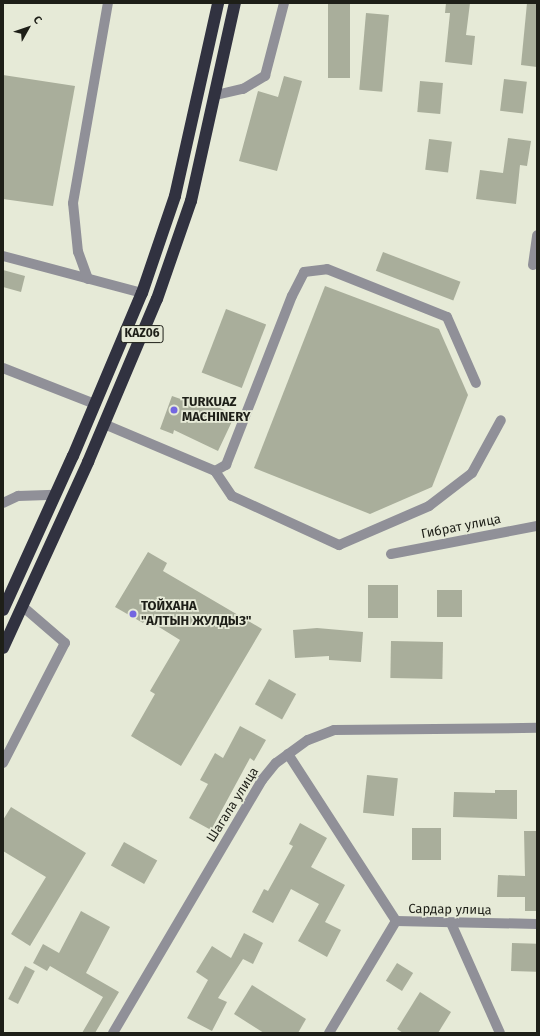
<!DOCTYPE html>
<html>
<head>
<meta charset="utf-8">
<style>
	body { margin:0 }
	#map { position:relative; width:540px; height:1036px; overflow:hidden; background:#e6ead7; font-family:"Fira Sans",sans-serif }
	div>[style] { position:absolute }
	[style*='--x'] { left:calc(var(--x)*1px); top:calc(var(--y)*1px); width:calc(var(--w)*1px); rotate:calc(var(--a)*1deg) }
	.building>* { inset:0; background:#a9ae9b; transform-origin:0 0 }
	.minor>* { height:10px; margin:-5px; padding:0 5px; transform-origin:5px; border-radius:5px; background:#909098 }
	.highway>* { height:12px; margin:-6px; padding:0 6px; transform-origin:6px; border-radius:6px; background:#313240 }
	.dots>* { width:11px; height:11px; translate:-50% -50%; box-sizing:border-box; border:2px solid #e6ead7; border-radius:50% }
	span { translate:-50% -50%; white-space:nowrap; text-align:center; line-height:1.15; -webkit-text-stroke:3.5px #e6ead7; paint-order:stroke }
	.shield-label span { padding:1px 3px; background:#e6ead7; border:1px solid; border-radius:3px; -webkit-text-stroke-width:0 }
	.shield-label { font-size:12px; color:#1e1f18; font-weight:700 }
	.poi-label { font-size:13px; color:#1e1f18; font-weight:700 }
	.left { translate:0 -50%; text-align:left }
	.street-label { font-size:13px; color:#1e1f18 }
	.frame { position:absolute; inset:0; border:4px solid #1e1f18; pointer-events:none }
	.north { position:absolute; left:8px; top:8px; width:40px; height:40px; -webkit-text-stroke:3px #e6ead7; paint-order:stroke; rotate:50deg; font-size:11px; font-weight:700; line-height:16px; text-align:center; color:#1e1f18 }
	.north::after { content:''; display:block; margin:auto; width:14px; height:18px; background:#1e1f18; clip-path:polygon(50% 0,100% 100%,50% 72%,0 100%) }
</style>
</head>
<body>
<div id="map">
	<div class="building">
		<div style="left:328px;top:3px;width:22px;height:75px"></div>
		<div style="clip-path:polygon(446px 3px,470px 3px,466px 35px,475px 36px,472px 65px,445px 62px,450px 13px,445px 13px)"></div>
		<div style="clip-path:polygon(527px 3px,537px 3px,537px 67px,521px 65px)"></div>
		<div style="left:366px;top:13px;width:23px;height:77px;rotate:5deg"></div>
		<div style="clip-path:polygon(3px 75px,75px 86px,53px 206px,3px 199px)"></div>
		<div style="clip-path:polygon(284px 76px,302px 81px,277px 171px,239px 161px,258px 91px,278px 97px)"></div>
		<div style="left:504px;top:79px;width:23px;height:32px;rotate:7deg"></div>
		<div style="left:420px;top:81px;width:23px;height:31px;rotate:5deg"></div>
		<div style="clip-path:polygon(508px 138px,531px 141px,527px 166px,520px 165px,516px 204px,476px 199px,480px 170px,503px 173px)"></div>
		<div style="left:429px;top:139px;width:23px;height:31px;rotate:7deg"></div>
		<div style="left:383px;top:252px;width:83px;height:20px;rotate:21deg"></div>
		<div style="clip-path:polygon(3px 270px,25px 276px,21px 292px,3px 287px)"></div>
		<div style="clip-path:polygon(325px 286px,439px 329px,468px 395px,432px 487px,370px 514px,254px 468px)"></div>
		<div style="left:226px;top:309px;width:43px;height:68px;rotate:21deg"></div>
		<div style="clip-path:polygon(172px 396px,195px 404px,198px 398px,235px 415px,218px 451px,174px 430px,173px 434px,160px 429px)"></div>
		<div style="clip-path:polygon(148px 552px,167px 563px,163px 571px,262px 629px,181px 766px,131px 736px,155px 694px,150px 691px,180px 640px,146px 619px,143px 623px,115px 607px)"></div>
		<div style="left:368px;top:585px;width:30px;height:33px"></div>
		<div style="left:437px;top:590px;width:25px;height:27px"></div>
		<div style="clip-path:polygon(317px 628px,363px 632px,361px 662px,329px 660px,329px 656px,295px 658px,293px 630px)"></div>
		<div style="left:391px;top:641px;width:52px;height:37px;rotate:1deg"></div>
		<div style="left:269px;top:679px;width:31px;height:29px;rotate:29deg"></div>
		<div style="clip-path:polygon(240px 726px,266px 740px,254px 761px,250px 758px,211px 830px,189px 818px,208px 784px,200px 780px,215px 753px,223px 758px)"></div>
		<div style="left:367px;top:775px;width:31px;height:38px;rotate:6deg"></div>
		<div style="clip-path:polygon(495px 790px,517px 790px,517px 819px,453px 817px,454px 792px,495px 793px)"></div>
		<div style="clip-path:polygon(11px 807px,86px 853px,30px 946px,11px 934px,46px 877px,3px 851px,3px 820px)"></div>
		<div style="clip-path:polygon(300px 823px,327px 838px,311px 867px,345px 885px,325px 922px,341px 930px,327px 957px,298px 941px,319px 904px,291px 889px,273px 923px,252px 912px,264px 889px,268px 891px,293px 846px,289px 844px)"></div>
		<div style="left:412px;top:828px;width:29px;height:32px"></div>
		<div style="clip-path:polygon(524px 831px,537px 831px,537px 911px,525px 911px,525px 897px,497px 897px,498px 875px,525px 876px)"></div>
		<div style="left:124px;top:842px;width:38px;height:27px;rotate:29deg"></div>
		<div style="clip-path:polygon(81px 911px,110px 927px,86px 973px,119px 992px,95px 1033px,82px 1033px,103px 997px,50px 966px,47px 971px,33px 963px,43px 944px,59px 953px)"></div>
		<div style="clip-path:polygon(244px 933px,263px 943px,253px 964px,243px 959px,218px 998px,227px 1002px,212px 1031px,187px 1018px,208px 980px,196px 972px,212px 946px,231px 958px)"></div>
		<div style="left:512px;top:943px;width:25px;height:28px;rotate:2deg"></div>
		<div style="left:397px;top:963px;width:19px;height:21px;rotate:32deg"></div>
		<div style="left:25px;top:966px;width:11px;height:37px;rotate:27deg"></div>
		<div style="clip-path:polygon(252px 985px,306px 1019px,298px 1033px,264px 1033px,234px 1014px)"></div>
		<div style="clip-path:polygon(420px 992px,451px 1012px,438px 1033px,403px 1033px,397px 1029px)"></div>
	</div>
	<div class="minor">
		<div style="--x:216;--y:95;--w:28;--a:-13"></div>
		<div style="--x:243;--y:89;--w:26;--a:-31"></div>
		<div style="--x:265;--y:76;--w:75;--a:-75.4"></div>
		<div style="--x:3;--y:256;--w:144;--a:14.9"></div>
		<div style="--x:533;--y:265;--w:30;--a:-82"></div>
		<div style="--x:88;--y:279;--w:29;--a:-110"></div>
		<div style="--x:78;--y:252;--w:49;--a:-95.8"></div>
		<div style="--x:73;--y:203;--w:203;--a:-80.1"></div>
		<div style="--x:3;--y:368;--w:99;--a:21.4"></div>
		<div style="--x:104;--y:424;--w:121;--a:22.9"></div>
		<div style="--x:215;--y:471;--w:13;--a:-29"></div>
		<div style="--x:226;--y:465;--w:181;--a:-68.7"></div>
		<div style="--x:292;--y:296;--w:27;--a:-63"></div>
		<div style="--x:304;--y:272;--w:23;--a:-7"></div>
		<div style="--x:327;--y:269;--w:129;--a:21.8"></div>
		<div style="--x:447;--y:317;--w:72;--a:66.3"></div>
		<div style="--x:215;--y:471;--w:30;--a:56"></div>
		<div style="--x:232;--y:496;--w:118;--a:24.6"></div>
		<div style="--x:339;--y:545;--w:98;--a:-23.4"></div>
		<div style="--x:429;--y:506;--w:54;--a:-37.5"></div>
		<div style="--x:472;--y:473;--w:60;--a:-61.3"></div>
		<div style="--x:3;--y:503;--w:17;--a:-25"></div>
		<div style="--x:18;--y:496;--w:37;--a:-2"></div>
		<div style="--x:391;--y:554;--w:149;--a:-10.9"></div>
		<div style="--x:288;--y:754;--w:199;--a:57.1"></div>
		<div style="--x:3;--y:763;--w:135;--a:-62.7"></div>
		<div style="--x:65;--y:643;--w:57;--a:-139.3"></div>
		<div style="--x:451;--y:923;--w:120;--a:66"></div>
		<div style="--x:113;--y:1033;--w:294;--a:-59.5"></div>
		<div style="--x:262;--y:780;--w:22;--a:-51"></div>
		<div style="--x:276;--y:763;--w:39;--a:-36"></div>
		<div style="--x:308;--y:740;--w:28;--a:-21"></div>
		<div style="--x:334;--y:730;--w:203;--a:-0.6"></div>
		<div style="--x:329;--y:1033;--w:131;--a:-59.1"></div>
		<div style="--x:396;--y:921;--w:141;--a:1.2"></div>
	</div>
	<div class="highway">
		<div style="--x:3;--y:610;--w:169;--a:-65.6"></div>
		<div style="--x:73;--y:456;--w:177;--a:-67.1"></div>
		<div style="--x:142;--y:293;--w:102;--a:-71.2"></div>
		<div style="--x:175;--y:196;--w:198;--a:-77.4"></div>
		<div style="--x:3;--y:648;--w:205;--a:-65.4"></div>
		<div style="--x:88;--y:462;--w:177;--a:-67.1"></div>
		<div style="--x:157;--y:299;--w:104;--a:-70.9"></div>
		<div style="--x:191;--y:201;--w:203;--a:-77.5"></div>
	</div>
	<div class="dots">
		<div style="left:174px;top:410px;background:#7366e1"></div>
		<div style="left:133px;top:614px;background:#7366e1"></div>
	</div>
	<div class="shield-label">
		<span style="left:142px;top:334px">KАZ06</span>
	</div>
	<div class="poi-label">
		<span class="left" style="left:182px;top:410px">TURKUAZ<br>MACHINERY</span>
		<span class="left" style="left:141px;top:614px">ТОЙХАНА<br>"АЛТЫН ЖУЛДЫЗ"</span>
	</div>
	<div class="street-label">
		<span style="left:461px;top:527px;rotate:-11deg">Гибрат улица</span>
		<span style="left:233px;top:805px;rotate:-58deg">Шагала улица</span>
		<span style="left:450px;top:910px;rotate:1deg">Сардар улица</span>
	</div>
	<div class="frame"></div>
	<div class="north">С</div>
</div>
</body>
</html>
